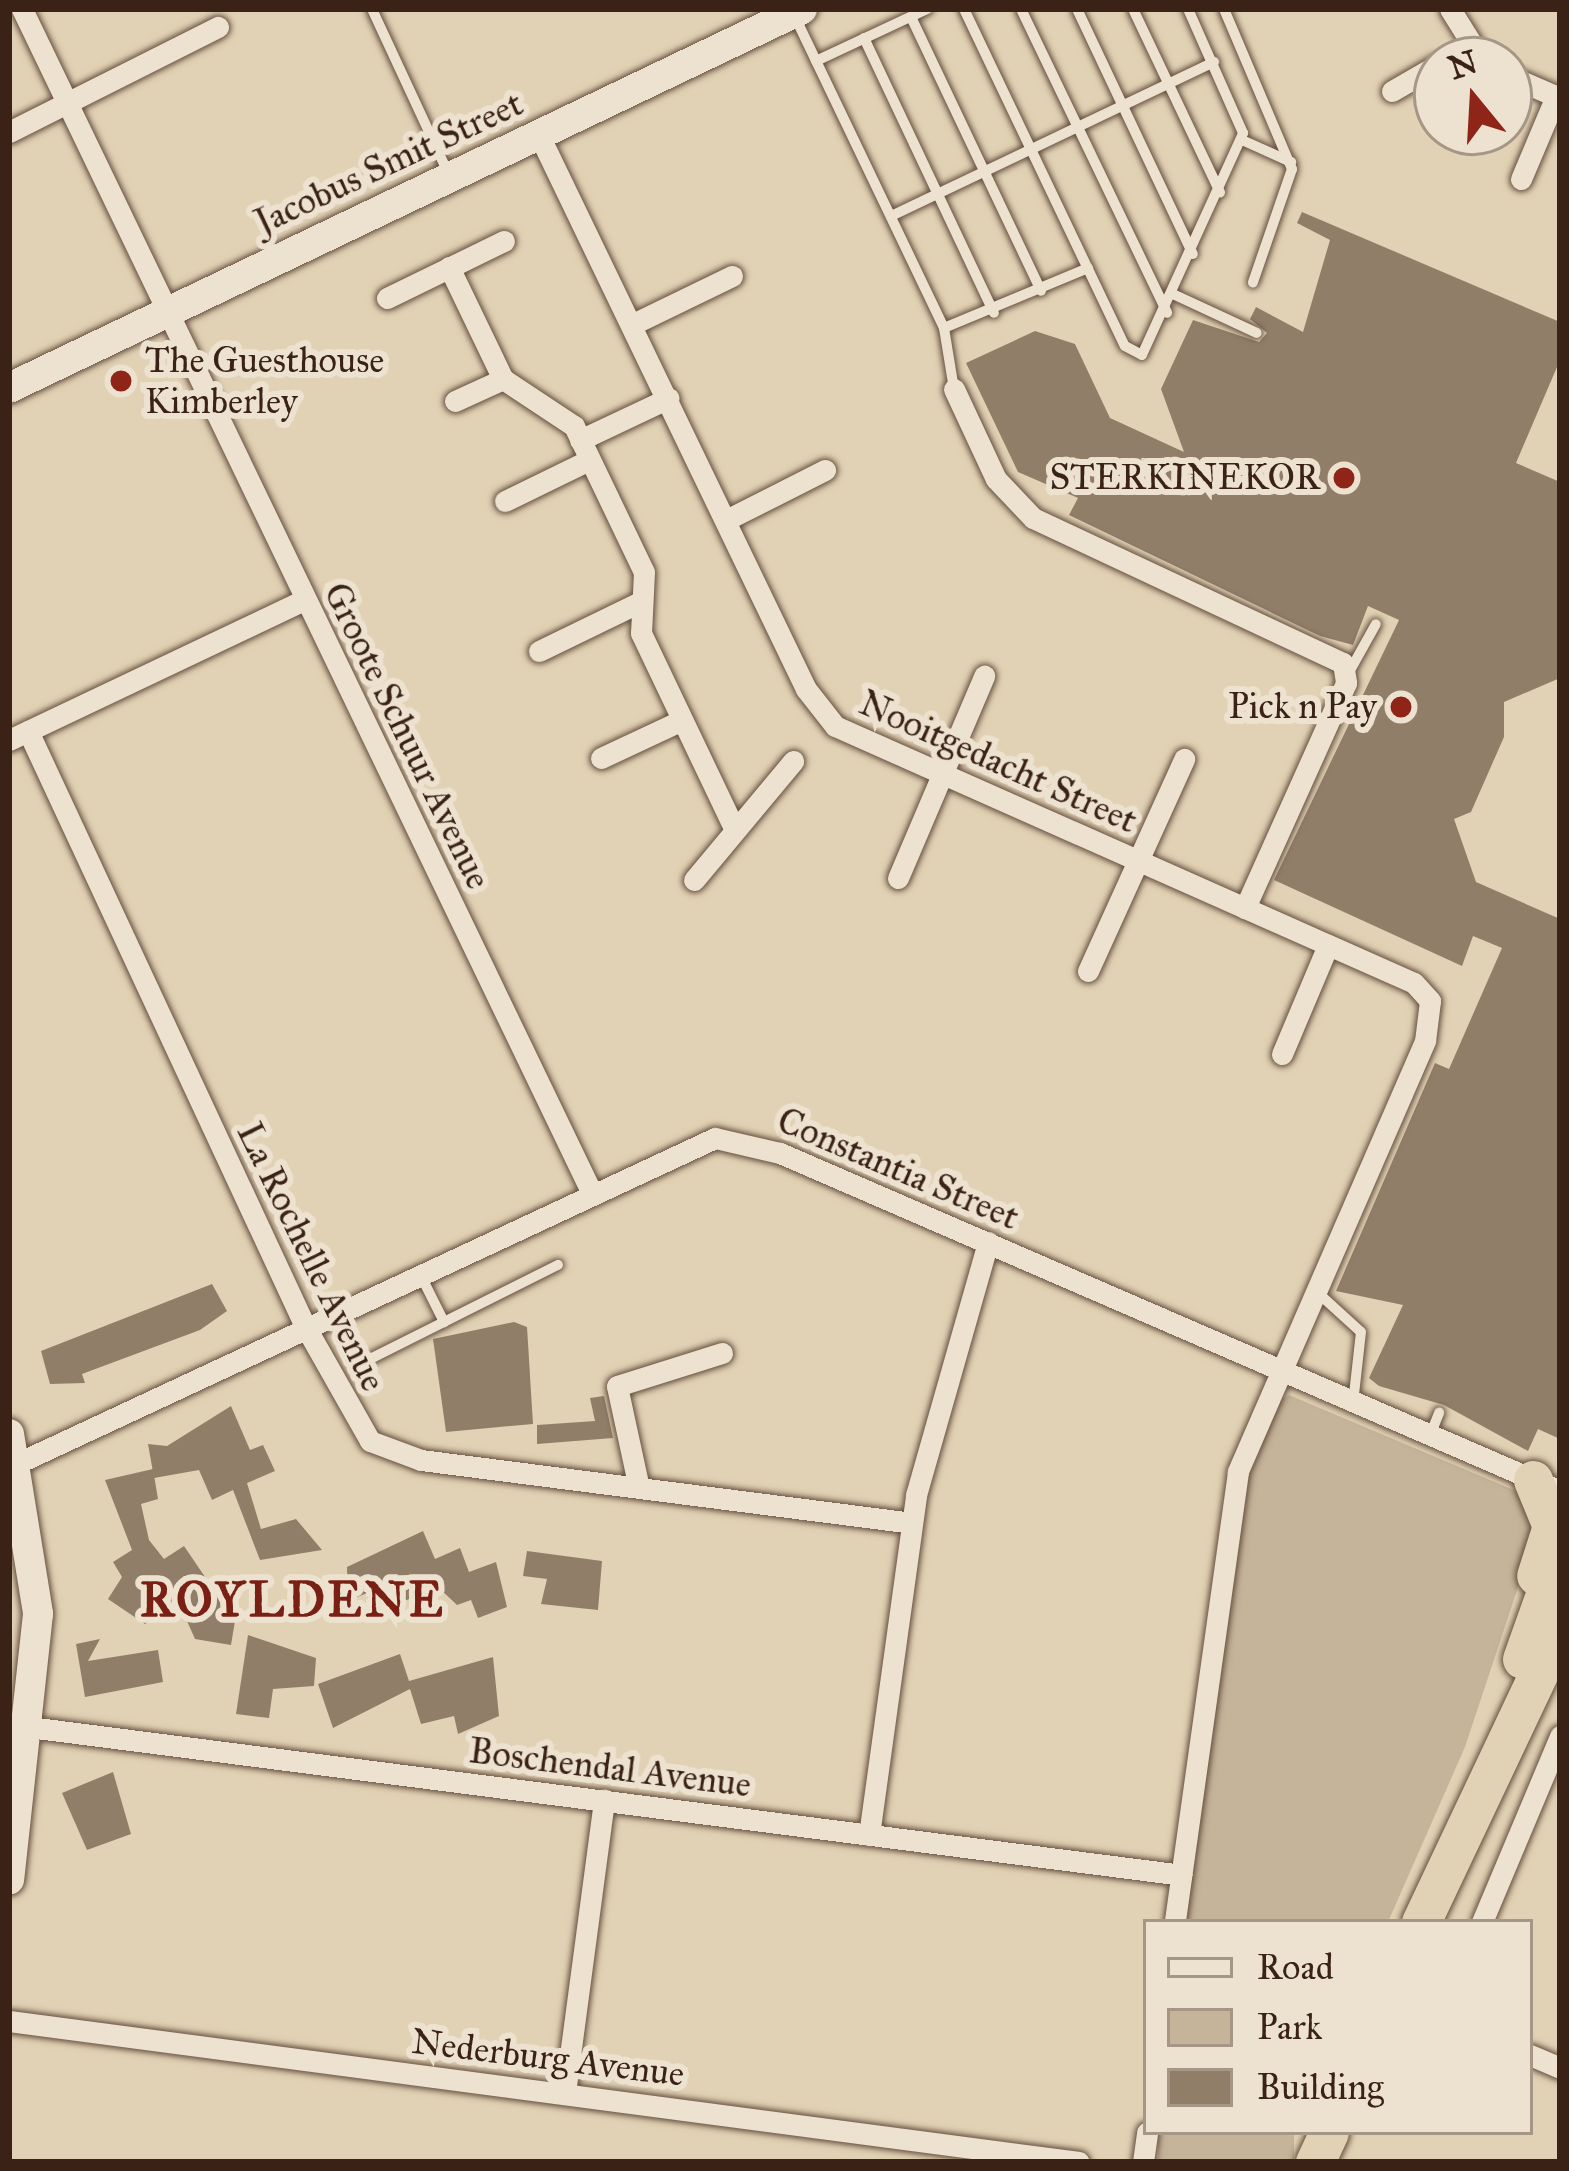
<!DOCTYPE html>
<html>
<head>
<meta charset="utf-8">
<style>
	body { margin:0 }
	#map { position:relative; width:1569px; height:2171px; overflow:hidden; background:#e2d2b5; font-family:"IM FELL Great Primer",serif }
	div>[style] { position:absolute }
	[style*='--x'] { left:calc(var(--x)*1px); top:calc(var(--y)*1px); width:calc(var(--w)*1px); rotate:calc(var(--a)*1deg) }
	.green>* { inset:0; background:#c5b49a; transform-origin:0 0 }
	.building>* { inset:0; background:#917e69 }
	.roads { filter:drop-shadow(0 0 3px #644f3e) drop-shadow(0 0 3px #644f3e) }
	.lane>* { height:10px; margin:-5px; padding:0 5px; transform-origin:5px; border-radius:5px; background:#ece2cf }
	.street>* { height:21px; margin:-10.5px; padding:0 10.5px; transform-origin:10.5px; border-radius:10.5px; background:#ece2cf }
	.secondary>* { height:30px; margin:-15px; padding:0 15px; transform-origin:15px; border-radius:15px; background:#ece2cf }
	.highway>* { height:39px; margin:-19.5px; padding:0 19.5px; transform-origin:19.5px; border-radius:19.5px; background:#e2d2b5 }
	.dots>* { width:33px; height:33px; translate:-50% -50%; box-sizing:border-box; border:6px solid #ece2cf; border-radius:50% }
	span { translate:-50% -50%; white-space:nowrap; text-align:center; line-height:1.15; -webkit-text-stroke:12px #ece2cf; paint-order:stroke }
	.street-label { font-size:36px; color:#3a2316 }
	.poi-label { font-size:36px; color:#3a2316 }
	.left { translate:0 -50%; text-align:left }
	.right { translate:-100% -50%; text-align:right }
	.district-label { font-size:48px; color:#7a1f14; font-weight:700; letter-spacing:3px }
	.frame { position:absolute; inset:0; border:12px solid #3a2316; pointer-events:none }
	.legend { position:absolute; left:1143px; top:1919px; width:390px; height:216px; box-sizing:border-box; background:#ece2cf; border:3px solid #a59685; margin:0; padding:15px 21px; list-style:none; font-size:36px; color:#3a2316 }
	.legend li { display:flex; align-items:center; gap:24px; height:60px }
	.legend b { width:60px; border:3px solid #a59685 }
	.north { position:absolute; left:1413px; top:36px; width:120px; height:120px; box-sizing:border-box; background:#ece2cf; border:3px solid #a59685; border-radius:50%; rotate:342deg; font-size:33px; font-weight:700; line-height:48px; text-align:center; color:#3a2316 }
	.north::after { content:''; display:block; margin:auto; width:42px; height:54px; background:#8f2418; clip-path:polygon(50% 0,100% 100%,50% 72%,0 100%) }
</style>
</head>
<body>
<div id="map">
	<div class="green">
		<div style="clip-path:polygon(1289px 1395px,1516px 1491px,1535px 1516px,1527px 1560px,1465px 1747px,1388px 1922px,1184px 1922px,1243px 1492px,1273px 1405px)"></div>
		<div style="left:1158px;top:2132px;width:136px;height:30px"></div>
	</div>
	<div class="building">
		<div style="clip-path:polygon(1302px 212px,1560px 322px,1560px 360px,1516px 463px,1560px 482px,1560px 678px,1504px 702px,1504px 737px,1471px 812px,1454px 819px,1476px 882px,1560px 919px,1560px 1439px,1538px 1429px,1528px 1451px,1444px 1405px,1379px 1386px,1369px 1378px,1403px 1305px,1336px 1291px,1435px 1063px,1449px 1069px,1502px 948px,1473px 936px,1462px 966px,1274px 880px,1399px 620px,1368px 606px,1353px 645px,1320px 636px,1069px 515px,1078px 498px,1018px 472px,966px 363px,1035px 331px,1075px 344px,1110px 418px,1184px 452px,1161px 389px,1193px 320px,1259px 342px,1267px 333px,1250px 319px,1256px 307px,1303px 332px,1330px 240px,1297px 223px)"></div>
		<div style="clip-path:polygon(212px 1284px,227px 1311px,200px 1330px,82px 1374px,85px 1383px,50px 1384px,41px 1351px)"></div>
		<div style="clip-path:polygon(514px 1322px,527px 1327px,533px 1424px,446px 1432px,433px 1339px)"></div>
		<div style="clip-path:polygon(604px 1396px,613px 1438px,537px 1444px,537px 1425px,595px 1421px,590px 1398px)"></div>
		<div style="clip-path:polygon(231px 1406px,250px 1450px,263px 1445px,275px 1471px,247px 1483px,261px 1529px,296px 1519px,322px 1550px,260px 1560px,233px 1490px,212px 1500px,199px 1470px,154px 1478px,148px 1444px,167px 1446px)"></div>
		<div style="clip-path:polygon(153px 1469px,158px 1499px,141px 1504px,149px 1540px,164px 1559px,184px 1546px,235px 1621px,231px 1645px,195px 1639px,179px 1603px,145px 1624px,108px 1599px,122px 1577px,113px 1562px,132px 1550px,105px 1480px)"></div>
		<div style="clip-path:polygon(423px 1531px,435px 1559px,460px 1548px,469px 1572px,496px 1562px,507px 1607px,478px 1618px,471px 1600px,457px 1605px,438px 1587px,395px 1605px,386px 1585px,348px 1601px,347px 1567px)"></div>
		<div style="clip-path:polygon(527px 1551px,602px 1561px,598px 1610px,541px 1604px,547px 1579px,523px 1576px)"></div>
		<div style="clip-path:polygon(248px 1635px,316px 1658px,314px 1686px,273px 1689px,269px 1718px,236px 1714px)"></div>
		<div style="clip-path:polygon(100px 1639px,88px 1661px,158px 1650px,163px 1682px,85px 1697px,76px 1644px)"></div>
		<div style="clip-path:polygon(400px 1654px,409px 1681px,493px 1657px,499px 1716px,458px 1734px,454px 1716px,421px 1724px,410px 1689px,333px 1728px,318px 1684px)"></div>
		<div style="clip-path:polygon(113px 1772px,131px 1834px,87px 1850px,62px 1793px)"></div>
	</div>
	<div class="roads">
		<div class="lane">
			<div style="--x:372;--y:9;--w:183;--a:65.1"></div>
			<div style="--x:964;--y:9;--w:373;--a:64.5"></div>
			<div style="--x:1125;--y:346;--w:19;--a:28"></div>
			<div style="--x:1142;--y:355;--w:244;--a:-65.5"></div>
			<div style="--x:1243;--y:133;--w:136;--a:-113.9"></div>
			<div style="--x:1021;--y:9;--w:337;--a:64.3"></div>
			<div style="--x:1077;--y:9;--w:271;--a:64.7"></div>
			<div style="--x:1133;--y:9;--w:203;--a:64.6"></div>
			<div style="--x:1224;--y:9;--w:174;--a:67"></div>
			<div style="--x:1292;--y:169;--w:120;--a:109"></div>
			<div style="--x:911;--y:17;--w:303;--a:64.6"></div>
			<div style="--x:796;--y:19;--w:343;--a:64.4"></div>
			<div style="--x:944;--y:328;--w:62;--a:80.7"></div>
			<div style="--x:864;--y:38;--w:304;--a:64.7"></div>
			<div style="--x:816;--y:61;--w:123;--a:-25.1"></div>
			<div style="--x:1242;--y:140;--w:54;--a:24.2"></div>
			<div style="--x:891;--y:216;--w:358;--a:-25.5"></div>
			<div style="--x:1175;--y:295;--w:90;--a:24.9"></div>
			<div style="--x:944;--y:328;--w:156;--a:-22.6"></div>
			<div style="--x:1348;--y:674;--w:57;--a:-60.8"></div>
			<div style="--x:420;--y:1274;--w:54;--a:63.4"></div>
			<div style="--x:1317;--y:1292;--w:59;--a:42.3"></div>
			<div style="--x:1361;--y:1332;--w:71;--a:96.4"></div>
			<div style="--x:372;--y:1358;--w:208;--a:-26.6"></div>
			<div style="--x:1431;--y:1433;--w:22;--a:-68"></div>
		</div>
		<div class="street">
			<div style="--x:22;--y:9;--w:1310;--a:64.3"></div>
			<div style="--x:1450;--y:9;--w:60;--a:57.9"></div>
			<div style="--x:1509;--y:76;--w:56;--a:23.3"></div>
			<div style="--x:1392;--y:91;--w:52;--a:-30"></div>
			<div style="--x:9;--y:132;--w:234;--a:-26.7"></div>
			<div style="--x:539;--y:135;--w:615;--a:64.27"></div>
			<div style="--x:806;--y:689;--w:47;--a:51.9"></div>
			<div style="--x:835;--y:726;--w:633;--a:23.93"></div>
			<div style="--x:1414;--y:983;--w:24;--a:48"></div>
			<div style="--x:1430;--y:1001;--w:40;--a:97.1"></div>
			<div style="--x:1425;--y:1041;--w:470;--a:113.5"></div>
			<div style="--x:1238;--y:1472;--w:454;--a:98"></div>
			<div style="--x:1521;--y:179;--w:90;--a:-67.1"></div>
			<div style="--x:449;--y:267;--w:124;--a:64.3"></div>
			<div style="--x:503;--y:379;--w:85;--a:33.5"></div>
			<div style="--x:574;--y:426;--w:162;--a:64.4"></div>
			<div style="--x:644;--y:572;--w:61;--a:92.8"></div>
			<div style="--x:641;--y:633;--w:216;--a:64.5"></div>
			<div style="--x:387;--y:298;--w:130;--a:-26"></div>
			<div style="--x:633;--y:324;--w:110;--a:-25.9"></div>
			<div style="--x:954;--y:389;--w:99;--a:65"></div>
			<div style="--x:996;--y:479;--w:54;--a:46.5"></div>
			<div style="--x:1033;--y:518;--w:342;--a:25.1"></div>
			<div style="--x:1343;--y:663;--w:20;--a:81"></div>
			<div style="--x:1346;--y:683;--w:247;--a:114.2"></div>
			<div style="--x:455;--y:401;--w:53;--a:-24.6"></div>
			<div style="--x:580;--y:440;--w:98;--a:-25.3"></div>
			<div style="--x:505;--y:501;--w:93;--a:-26"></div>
			<div style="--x:726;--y:520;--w:111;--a:-26.8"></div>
			<div style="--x:539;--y:651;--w:114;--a:-25.9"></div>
			<div style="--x:28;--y:731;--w:656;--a:65.04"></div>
			<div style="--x:305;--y:1326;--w:132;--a:60.5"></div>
			<div style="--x:370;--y:1441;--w:54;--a:20.4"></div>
			<div style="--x:421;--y:1460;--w:493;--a:7.3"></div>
			<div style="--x:9;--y:740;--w:327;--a:-25.4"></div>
			<div style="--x:601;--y:758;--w:89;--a:-25.1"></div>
			<div style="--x:898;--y:878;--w:220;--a:-66.9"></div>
			<div style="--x:694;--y:880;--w:155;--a:-50.2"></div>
			<div style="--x:1088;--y:971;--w:233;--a:-65.6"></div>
			<div style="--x:1282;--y:1054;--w:118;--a:-67.1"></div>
			<div style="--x:18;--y:1463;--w:769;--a:-25"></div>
			<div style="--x:715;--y:1138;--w:67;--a:13"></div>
			<div style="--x:780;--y:1153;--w:850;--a:23.43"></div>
			<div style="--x:639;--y:1488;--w:104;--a:-102.2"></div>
			<div style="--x:617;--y:1386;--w:110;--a:-17.4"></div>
			<div style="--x:29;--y:1727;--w:1162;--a:7.31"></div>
			<div style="--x:869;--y:1835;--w:343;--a:-82.1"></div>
			<div style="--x:916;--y:1495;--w:263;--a:-74.1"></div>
			<div style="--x:1482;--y:1922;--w:202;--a:-67.2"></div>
			<div style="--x:9;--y:2021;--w:1079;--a:7.51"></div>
			<div style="--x:1530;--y:2055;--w:33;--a:23"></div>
			<div style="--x:565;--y:2093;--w:296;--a:-82.4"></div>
			<div style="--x:1143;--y:2162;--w:30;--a:-82"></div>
		</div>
		<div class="secondary">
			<div style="--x:9;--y:388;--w:879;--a:-25.54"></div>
			<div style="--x:9;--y:1434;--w:182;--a:80.8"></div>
			<div style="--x:38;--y:1614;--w:267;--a:96.2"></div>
		</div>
		<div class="highway">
			<div style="--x:1533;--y:1480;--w:50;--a:67.6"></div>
			<div style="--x:1552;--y:1526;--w:52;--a:107.7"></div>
			<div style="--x:1522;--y:1659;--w:114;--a:-70.4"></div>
			<div style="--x:1421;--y:1922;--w:325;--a:-64.7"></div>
			<div style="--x:1315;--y:2162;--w:33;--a:-65"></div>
		</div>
	</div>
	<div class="dots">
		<div style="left:121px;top:381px;background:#8f2418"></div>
		<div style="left:1344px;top:478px;background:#8f2418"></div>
		<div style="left:1401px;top:707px;background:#8f2418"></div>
	</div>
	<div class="street-label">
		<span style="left:389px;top:163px;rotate:-25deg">Jacobus Smit Street</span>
		<span style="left:407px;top:736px;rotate:64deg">Groote Schuur Avenue</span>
		<span style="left:998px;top:762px;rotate:24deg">Nooitgedacht Street</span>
		<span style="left:898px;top:1169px;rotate:23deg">Constantia Street</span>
		<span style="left:311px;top:1257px;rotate:64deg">La Rochelle Avenue</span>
		<span style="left:610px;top:1768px;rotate:7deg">Boschendal Avenue</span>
		<span style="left:548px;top:2058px;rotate:7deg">Nederburg Avenue</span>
	</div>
	<div class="poi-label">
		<span class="left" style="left:145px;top:381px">The Guesthouse<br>Kimberley</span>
		<span class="right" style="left:1320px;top:478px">STERKINEKOR</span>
		<span class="right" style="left:1377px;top:707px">Pick n Pay</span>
	</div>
	<div class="district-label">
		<span style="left:293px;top:1600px">ROYLDENE</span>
	</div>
	<div class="frame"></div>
	<ul class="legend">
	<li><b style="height:15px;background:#ece2cf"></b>Road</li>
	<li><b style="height:33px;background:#c5b49a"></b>Park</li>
	<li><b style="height:33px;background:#917e69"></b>Building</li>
	</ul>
	<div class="north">N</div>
</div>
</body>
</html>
